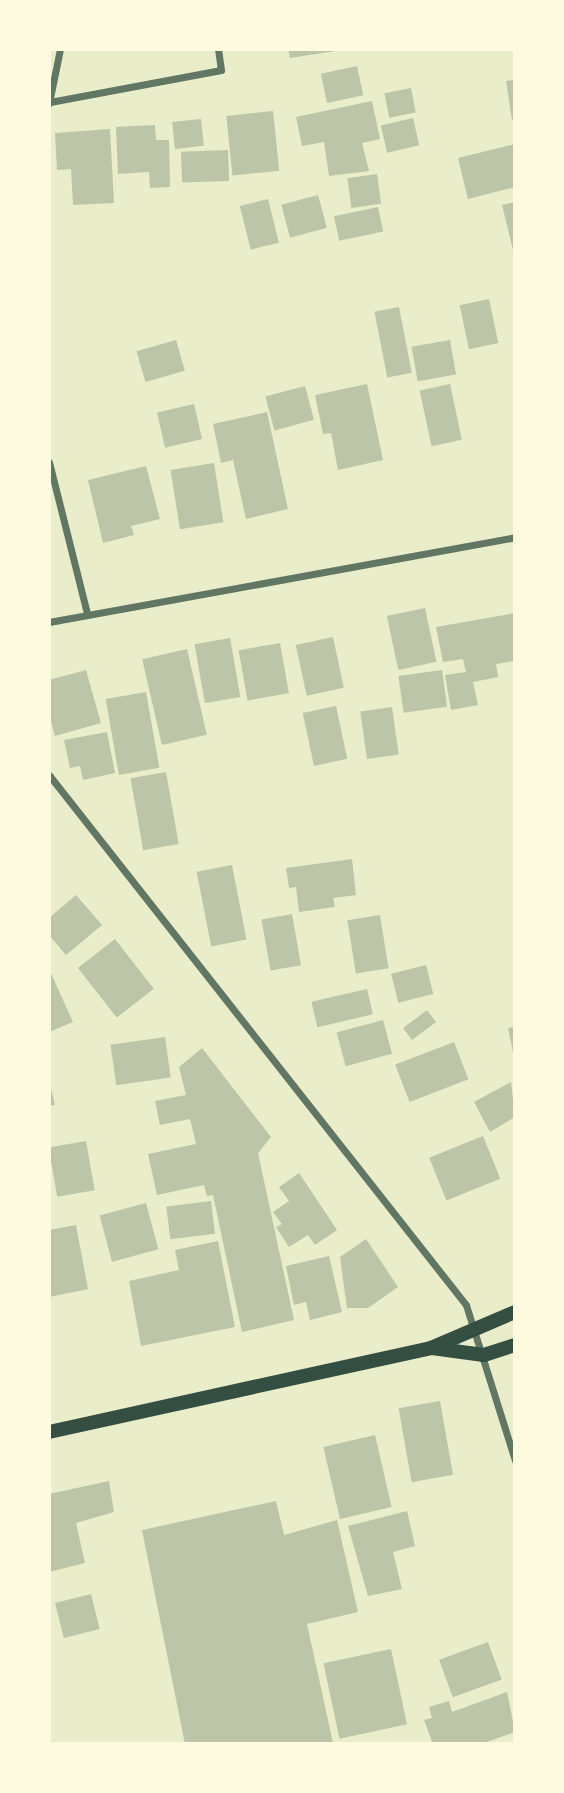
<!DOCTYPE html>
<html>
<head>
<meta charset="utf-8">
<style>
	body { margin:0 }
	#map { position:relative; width:564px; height:1793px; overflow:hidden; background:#e9edc9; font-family:"Work Sans",sans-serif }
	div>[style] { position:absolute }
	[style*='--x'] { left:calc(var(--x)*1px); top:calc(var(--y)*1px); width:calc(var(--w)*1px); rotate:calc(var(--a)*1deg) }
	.building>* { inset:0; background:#bcc5a7; transform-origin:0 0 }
	.minor>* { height:7px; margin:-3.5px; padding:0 3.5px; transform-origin:3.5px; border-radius:3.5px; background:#617663 }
	.secondary>* { height:14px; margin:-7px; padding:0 7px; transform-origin:7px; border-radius:7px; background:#344e41 }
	span { translate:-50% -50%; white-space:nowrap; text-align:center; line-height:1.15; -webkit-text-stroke:7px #fefae0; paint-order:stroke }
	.frame { position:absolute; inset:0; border:51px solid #fefae0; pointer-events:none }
</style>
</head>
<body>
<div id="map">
	<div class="building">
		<div style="clip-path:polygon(288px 49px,336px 49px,336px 51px,290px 58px)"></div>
		<div style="left:357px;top:66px;width:30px;height:37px;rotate:78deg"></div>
		<div style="clip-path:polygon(515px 80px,515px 119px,512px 120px,506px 81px)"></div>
		<div style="left:411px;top:88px;width:25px;height:27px;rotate:79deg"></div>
		<div style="clip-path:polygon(372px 101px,380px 139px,362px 143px,369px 171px,329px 176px,324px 142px,302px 146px,296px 117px)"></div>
		<div style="left:273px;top:111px;width:60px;height:47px;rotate:84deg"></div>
		<div style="left:413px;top:118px;width:28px;height:33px;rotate:77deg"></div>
		<div style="left:201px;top:119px;width:27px;height:29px;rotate:84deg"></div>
		<div style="clip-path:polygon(155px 125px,156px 140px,169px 140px,170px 187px,150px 188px,149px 172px,118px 174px,116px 127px)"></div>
		<div style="clip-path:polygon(110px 129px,114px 203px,73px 205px,71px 169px,57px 170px,55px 133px)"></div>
		<div style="clip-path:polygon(515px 144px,515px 187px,468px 199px,458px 158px)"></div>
		<div style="left:228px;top:150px;width:31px;height:47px;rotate:88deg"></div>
		<div style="left:377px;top:174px;width:30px;height:30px;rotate:82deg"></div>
		<div style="left:318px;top:195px;width:34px;height:38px;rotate:75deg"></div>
		<div style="left:268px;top:199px;width:45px;height:29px;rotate:76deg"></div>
		<div style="clip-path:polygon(515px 202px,515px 254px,514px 254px,502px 205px)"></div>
		<div style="left:378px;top:207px;width:25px;height:45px;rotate:78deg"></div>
		<div style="left:489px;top:299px;width:45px;height:30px;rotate:78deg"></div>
		<div style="left:399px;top:307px;width:67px;height:25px;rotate:79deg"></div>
		<div style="left:176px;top:340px;width:32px;height:41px;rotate:74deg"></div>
		<div style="left:450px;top:340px;width:35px;height:39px;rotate:80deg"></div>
		<div style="clip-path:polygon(367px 384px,383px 460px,338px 470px,331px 433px,323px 434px,315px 395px)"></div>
		<div style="left:450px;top:384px;width:57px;height:31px;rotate:78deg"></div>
		<div style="left:305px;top:386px;width:35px;height:41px;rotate:75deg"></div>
		<div style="left:194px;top:404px;width:36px;height:38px;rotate:77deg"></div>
		<div style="clip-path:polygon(267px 412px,288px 509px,246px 519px,233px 460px,221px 463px,213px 424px)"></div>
		<div style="left:214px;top:463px;width:60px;height:44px;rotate:81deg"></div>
		<div style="clip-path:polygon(146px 466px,160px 519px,131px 526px,134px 535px,103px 543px,88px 480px)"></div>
		<div style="left:425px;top:608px;width:55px;height:39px;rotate:78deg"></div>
		<div style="clip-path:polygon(515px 613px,515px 661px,496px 664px,498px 677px,473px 682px,478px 705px,451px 710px,445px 675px,466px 672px,463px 659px,443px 662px,436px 627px)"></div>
		<div style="left:333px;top:637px;width:52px;height:38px;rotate:78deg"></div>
		<div style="left:230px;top:638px;width:60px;height:36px;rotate:80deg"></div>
		<div style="left:280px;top:643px;width:51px;height:42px;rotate:80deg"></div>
		<div style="left:187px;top:649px;width:88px;height:46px;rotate:77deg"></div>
		<div style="clip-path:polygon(86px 670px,101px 723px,55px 736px,49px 715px,49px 680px)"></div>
		<div style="left:442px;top:670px;width:37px;height:44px;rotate:82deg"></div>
		<div style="left:146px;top:692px;width:77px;height:41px;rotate:80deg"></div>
		<div style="left:336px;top:706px;width:54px;height:34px;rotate:78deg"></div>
		<div style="left:392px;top:707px;width:48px;height:32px;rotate:82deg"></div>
		<div style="clip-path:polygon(107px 732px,115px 773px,83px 780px,80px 766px,70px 768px,64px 740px)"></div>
		<div style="left:166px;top:772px;width:73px;height:36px;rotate:80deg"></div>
		<div style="clip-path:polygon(352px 859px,356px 895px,333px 898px,335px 907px,299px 912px,296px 887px,289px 888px,286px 868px)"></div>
		<div style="left:232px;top:865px;width:76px;height:36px;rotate:79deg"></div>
		<div style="clip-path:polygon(76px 895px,102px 925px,66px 955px,49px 935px,49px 918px)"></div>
		<div style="left:292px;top:914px;width:52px;height:31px;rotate:80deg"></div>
		<div style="left:380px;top:915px;width:54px;height:33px;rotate:81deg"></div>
		<div style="left:115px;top:939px;width:63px;height:47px;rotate:52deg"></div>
		<div style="left:426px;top:965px;width:30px;height:36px;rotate:76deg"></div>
		<div style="clip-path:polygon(49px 969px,73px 1022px,49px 1032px)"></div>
		<div style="left:367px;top:989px;width:26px;height:57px;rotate:77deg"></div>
		<div style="left:427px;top:1010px;width:15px;height:30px;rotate:53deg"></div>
		<div style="left:383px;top:1020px;width:35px;height:48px;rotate:75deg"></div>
		<div style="clip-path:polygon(515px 1027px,515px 1057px,514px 1057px,508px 1028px)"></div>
		<div style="left:165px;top:1037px;width:41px;height:55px;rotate:82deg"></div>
		<div style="left:454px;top:1042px;width:40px;height:63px;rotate:69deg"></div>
		<div style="clip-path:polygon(202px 1048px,271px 1137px,258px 1153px,294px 1320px,242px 1332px,213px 1195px,207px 1196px,204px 1185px,157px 1195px,148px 1154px,196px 1144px,190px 1119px,160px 1125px,155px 1101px,186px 1095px,179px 1067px)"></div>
		<div style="clip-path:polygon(49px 1081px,55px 1105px,49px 1106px)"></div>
		<div style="clip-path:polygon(511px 1082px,515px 1117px,490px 1132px,474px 1102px)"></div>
		<div style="left:483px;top:1136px;width:46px;height:58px;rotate:68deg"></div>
		<div style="left:86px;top:1141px;width:50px;height:38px;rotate:80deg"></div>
		<div style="clip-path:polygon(299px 1173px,337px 1230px,315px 1245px,308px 1235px,289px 1247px,276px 1227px,282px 1224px,273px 1212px,289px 1201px,279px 1187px)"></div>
		<div style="left:211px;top:1201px;width:33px;height:45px;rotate:83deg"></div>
		<div style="left:146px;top:1203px;width:48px;height:48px;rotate:75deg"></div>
		<div style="clip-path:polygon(76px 1225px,88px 1289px,49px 1297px,49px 1230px)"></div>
		<div style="clip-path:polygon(366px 1239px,398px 1287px,368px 1308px,347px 1308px,340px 1257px)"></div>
		<div style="clip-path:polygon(218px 1241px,235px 1327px,141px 1346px,129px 1281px,179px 1270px,175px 1250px)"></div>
		<div style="clip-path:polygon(329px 1256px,342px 1312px,310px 1320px,306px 1302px,294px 1305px,286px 1266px)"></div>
		<div style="left:440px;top:1401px;width:75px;height:42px;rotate:80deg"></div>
		<div style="left:375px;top:1435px;width:74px;height:53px;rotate:77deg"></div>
		<div style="clip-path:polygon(109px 1481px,114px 1512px,76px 1523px,85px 1563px,49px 1572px,49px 1494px)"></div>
		<div style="clip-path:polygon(276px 1501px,284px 1535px,337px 1520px,358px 1612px,307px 1624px,333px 1743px,185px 1744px,142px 1530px)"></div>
		<div style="clip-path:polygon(407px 1511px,415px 1546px,393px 1552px,402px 1589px,368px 1596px,348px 1526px)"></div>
		<div style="left:91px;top:1594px;width:36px;height:37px;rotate:76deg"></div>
		<div style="left:488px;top:1642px;width:40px;height:52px;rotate:70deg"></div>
		<div style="left:391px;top:1649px;width:77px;height:69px;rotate:78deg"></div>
		<div style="clip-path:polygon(507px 1692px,515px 1732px,481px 1744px,433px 1744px,424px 1720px,432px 1718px,429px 1707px,449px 1701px,452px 1712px)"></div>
	</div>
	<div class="minor">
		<div style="--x:50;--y:102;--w:174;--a:-10.6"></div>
		<div style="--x:221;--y:70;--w:21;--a:-98"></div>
		<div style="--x:49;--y:103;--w:55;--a:-78.5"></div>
		<div style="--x:49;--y:462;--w:156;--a:75.9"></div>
		<div style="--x:49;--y:622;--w:474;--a:-10.3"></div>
		<div style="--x:49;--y:775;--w:674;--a:51.8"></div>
		<div style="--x:466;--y:1305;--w:163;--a:72.5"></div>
	</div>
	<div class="secondary">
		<div style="--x:432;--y:1348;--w:52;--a:7.7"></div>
		<div style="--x:484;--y:1355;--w:33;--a:-18"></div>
		<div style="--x:49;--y:1432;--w:391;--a:-12.4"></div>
		<div style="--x:431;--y:1348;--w:91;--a:-23.2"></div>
	</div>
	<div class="frame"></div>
</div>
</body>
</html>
